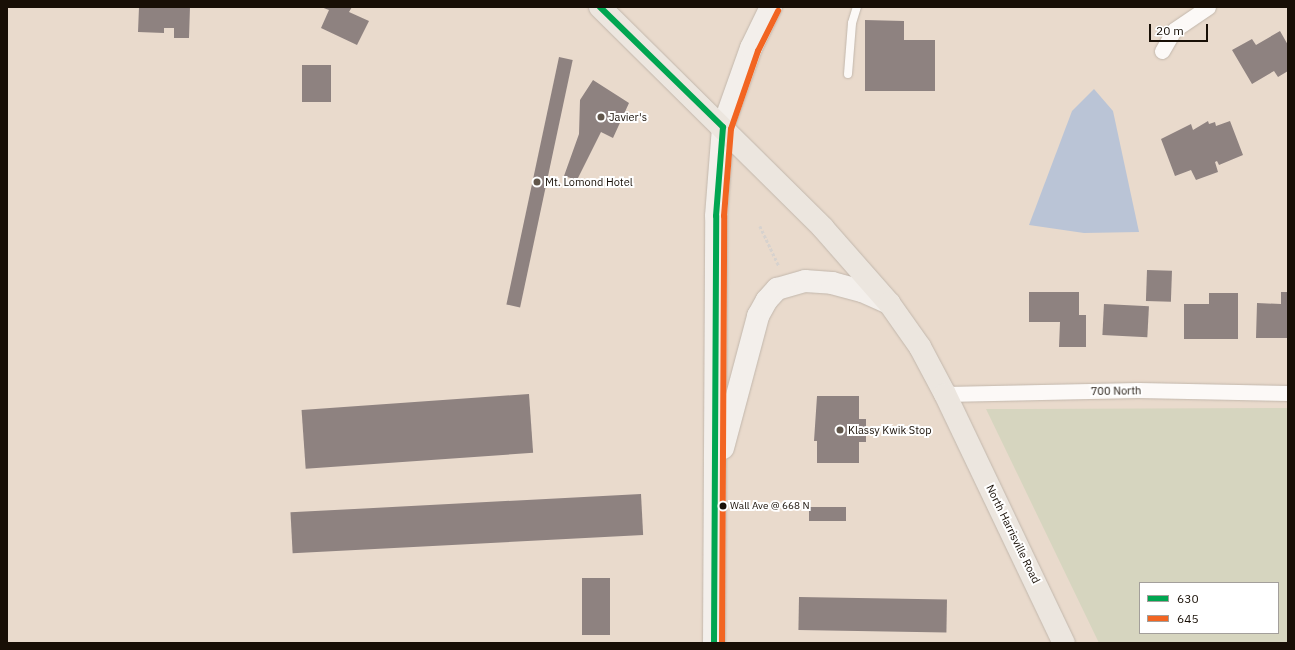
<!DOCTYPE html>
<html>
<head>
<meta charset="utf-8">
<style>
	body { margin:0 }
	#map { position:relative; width:1295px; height:650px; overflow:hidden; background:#e9dacc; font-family:"IBM Plex Sans",sans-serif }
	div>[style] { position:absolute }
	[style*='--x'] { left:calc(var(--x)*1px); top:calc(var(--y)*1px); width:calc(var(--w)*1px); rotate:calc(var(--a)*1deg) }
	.green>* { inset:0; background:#d6d5bf }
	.water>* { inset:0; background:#bac4d6 }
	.building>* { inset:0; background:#8e8280; transform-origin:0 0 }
	.path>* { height:2.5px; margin-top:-1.25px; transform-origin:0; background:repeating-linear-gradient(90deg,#d7d2ce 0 3px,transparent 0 5px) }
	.roads { filter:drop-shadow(0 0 1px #c2b7ac) drop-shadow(0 0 1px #c2b7ac) }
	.service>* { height:8px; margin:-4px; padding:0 4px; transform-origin:4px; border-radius:4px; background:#fcf9f7 }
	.minor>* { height:15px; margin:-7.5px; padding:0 7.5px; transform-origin:7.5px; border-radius:7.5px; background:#fcf9f7 }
	.secondary>* { height:22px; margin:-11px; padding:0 11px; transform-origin:11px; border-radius:11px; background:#f3efeb }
	.primary>* { height:22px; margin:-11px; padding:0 11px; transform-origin:11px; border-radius:11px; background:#ece6df }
	.bus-1>* { height:6px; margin:-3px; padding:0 3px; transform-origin:3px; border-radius:3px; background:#00a651 }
	.bus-2>* { height:6px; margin:-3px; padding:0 3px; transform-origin:3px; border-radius:3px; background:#f26522 }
	.dots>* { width:11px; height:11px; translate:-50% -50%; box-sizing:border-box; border:2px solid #fff; border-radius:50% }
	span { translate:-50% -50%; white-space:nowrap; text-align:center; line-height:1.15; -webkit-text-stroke:4px #fff; paint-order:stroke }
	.bus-label { font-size:10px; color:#180f06 }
	.left { translate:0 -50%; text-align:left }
	.poi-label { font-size:11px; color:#180f06 }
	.street-label { font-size:11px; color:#180f06 }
	.frame { position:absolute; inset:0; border:8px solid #180f06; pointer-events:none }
	.legend { position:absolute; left:1139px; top:582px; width:140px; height:52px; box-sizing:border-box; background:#fff; border:1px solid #a39f9b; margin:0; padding:5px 7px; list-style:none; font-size:12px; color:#180f06 }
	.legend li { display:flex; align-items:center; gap:8px; height:20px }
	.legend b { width:20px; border:1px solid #a39f9b }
	.scale { position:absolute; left:1149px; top:24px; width:59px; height:18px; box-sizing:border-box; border:2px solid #180f06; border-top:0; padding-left:5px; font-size:12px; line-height:14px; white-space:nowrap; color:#180f06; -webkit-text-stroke:3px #fff; paint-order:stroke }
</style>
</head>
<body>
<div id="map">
	<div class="green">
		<div style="clip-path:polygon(evenodd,1288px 408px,1288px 643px,1099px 643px,986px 409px,1288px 408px,1140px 583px,1278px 583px,1278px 633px,1140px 633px,1140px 583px)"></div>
	</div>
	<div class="water">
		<div style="clip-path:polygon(1094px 89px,1113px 111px,1139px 232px,1084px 233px,1029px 225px,1072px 111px)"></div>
	</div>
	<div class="building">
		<div style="clip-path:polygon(139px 7px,190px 7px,189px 38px,174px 38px,174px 28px,164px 28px,164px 33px,138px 32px)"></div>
		<div style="clip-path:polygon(321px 7px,352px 7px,349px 12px,369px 21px,357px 45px,321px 28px,329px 10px)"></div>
		<div style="clip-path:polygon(865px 20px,904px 21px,904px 40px,935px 40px,935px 91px,865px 91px)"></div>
		<div style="clip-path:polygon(1280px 31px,1288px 45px,1288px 71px,1278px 77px,1274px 71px,1252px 84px,1232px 50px,1252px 39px,1256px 45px)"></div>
		<div style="left:559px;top:57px;width:14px;height:253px;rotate:12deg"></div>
		<div style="left:302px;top:65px;width:29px;height:37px"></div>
		<div style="clip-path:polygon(593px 80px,629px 103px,613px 138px,601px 132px,577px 180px,564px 176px,579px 134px,580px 100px)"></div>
		<div style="clip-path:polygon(1208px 121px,1209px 124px,1215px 122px,1216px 126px,1230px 121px,1243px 155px,1219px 165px,1217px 161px,1215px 162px,1218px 172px,1196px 180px,1191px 170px,1175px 176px,1161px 139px,1191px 124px,1193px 130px)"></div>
		<div style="left:1147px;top:270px;width:25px;height:31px;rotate:2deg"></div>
		<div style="clip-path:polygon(1029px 292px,1079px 292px,1079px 315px,1086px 315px,1086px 347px,1059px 347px,1060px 322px,1029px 322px)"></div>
		<div style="clip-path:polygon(1281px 292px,1288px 292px,1288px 338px,1256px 338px,1257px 303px,1281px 304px)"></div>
		<div style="clip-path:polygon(1209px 293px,1238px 293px,1238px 339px,1184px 339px,1184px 304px,1209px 304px)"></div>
		<div style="left:1104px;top:304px;width:45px;height:31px;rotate:3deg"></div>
		<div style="left:529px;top:394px;width:59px;height:228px;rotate:86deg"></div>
		<div style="clip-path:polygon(817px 396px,859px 396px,859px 419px,866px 419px,866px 442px,859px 442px,859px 463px,817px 463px,817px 441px,814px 441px)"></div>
		<div style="left:641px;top:494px;width:41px;height:351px;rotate:87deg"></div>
		<div style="left:846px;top:507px;width:14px;height:37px;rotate:90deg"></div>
		<div style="left:582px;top:578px;width:28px;height:57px"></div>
		<div style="left:799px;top:597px;width:148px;height:33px;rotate:1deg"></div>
	</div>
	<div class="path">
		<div style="--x:760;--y:226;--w:44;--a:64.6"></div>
	</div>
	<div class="roads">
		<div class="service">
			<div style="--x:848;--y:74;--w:51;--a:-85.5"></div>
			<div style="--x:852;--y:23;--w:17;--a:-73"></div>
		</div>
		<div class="minor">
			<div style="--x:1162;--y:51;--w:24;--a:-60"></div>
			<div style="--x:1174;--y:30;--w:41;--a:-34.1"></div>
			<div style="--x:945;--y:394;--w:193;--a:-1.2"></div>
			<div style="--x:1138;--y:390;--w:150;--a:1.1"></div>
		</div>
		<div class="secondary">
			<div style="--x:723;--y:448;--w:137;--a:-75.1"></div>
			<div style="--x:758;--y:316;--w:18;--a:-61"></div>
			<div style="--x:767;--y:300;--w:15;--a:-48"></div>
			<div style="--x:777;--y:289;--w:29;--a:-16"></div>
			<div style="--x:805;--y:281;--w:27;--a:4"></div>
			<div style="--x:832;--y:283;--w:31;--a:15"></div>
			<div style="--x:862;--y:291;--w:30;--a:24"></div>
			<div style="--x:714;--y:643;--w:427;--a:-89.7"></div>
			<div style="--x:716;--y:216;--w:89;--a:-85.5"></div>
			<div style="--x:723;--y:127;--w:84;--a:-70.5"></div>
			<div style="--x:751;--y:48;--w:46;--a:-64"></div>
		</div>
		<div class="primary">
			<div style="--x:600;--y:7;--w:314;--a:44.7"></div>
			<div style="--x:823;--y:228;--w:100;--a:48.7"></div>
			<div style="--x:889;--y:303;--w:54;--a:54.8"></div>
			<div style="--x:920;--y:347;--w:53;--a:62"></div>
			<div style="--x:945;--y:394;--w:276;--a:64.5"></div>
		</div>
	</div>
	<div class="bus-1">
		<div style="--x:600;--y:7;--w:172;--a:44.3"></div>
		<div style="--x:714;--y:643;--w:427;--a:-89.7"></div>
		<div style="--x:716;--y:216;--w:89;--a:-85.5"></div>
	</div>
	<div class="bus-2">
		<div style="--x:722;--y:643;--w:427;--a:-89.7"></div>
		<div style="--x:724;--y:216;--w:87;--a:-85.4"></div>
		<div style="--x:731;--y:129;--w:83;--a:-70.9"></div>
		<div style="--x:758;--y:51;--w:45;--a:-63.4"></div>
	</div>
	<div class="dots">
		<div style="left:601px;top:117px;background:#61564b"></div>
		<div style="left:537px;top:182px;background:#61564b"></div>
		<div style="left:840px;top:430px;background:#61564b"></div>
		<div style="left:723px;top:506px;background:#180f06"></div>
	</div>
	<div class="bus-label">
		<span class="left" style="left:730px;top:506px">Wall Ave @ 668 N</span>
	</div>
	<div class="poi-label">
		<span class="left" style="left:609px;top:117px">Javier's</span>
		<span class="left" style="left:545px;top:182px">Mt. Lomond Hotel</span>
		<span class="left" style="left:848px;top:430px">Klassy Kwik Stop</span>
	</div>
	<div class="street-label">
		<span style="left:1116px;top:391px;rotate:-1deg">700 North</span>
		<span style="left:1013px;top:534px;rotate:64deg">North Harrisville Road</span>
	</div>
	<div class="frame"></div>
	<ul class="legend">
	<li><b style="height:5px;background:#00a651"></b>630</li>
	<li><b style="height:5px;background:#f26522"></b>645</li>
	</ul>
	<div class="scale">20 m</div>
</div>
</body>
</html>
